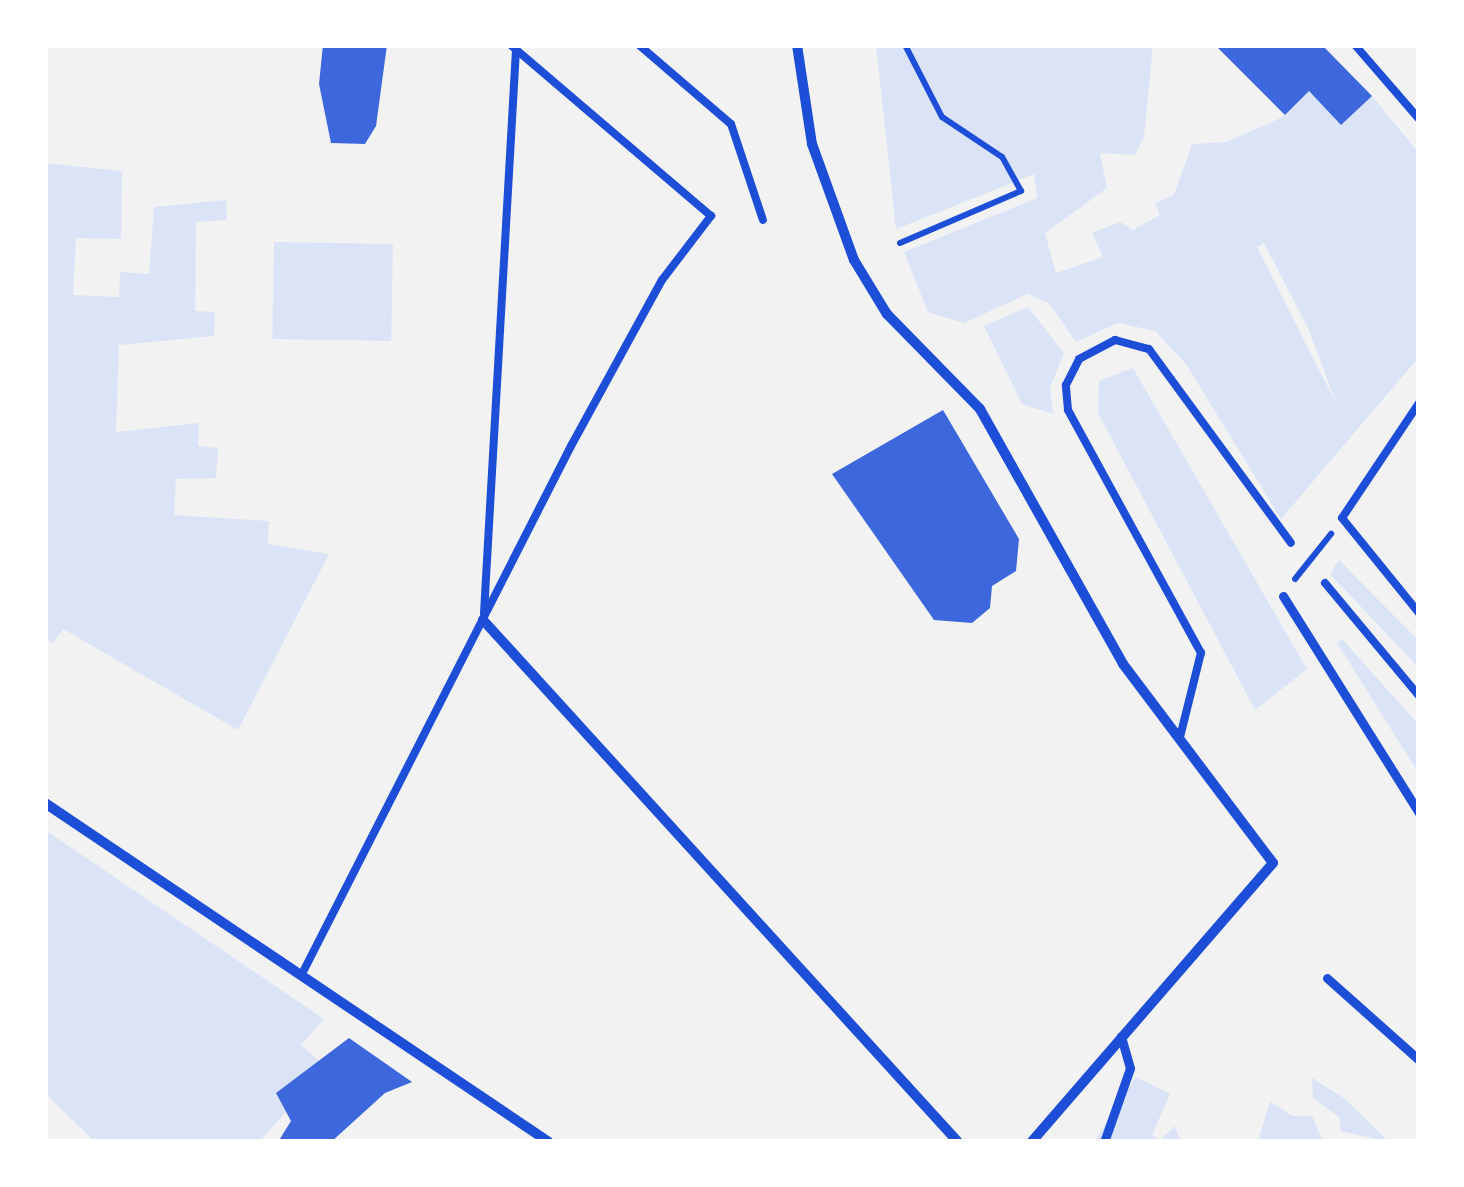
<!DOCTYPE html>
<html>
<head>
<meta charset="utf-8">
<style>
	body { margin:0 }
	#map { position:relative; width:1464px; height:1187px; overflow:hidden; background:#f2f2f2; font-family:Bitter,serif }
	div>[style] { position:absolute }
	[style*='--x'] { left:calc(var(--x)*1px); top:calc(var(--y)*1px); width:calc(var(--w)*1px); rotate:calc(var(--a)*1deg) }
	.green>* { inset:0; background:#dbe4f7; transform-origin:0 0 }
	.building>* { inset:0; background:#3d67dc }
	.path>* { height:6px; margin:-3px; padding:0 3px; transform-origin:3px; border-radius:3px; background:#1d4ed8 }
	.service>* { height:8px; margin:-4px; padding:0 4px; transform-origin:4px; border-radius:4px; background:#1d4ed8 }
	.pedestrian>* { height:9px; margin:-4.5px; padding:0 4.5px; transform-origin:4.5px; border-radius:4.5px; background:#1d4ed8 }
	.minor>* { height:10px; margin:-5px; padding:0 5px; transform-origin:5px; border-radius:5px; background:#1d4ed8 }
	span { translate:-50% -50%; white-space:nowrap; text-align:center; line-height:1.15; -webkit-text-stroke:8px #fff; paint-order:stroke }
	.frame { position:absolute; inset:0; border:48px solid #fff; pointer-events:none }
</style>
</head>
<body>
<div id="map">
	<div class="green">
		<div style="clip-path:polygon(evenodd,876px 45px,1153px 45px,1144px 137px,1135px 155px,1100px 153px,1107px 188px,1045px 233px,1056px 273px,1103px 257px,1092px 233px,1120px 222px,1133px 230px,1160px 215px,1155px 203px,1174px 195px,1192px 144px,1226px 142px,1285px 116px,1309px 91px,1341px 125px,1372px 96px,1419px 153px,1419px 357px,1281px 519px,1186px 364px,1155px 331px,1118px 323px,1076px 342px,1049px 303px,1027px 294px,964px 323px,928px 312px,904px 252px,1037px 198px,1034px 174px,896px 229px,876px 45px,1264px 243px,1308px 328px,1337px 405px,1257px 247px,1264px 243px)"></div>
		<div style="clip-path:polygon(45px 163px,122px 171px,121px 239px,76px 238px,73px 295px,119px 297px,120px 272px,149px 274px,154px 207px,226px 200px,227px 220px,196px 222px,195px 311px,215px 312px,214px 336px,119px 345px,116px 432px,199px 423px,198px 446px,218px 448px,216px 478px,176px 479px,174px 515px,269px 521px,268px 544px,329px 554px,238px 730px,63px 629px,53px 643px,45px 638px)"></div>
		<div style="left:274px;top:242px;width:119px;height:97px;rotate:1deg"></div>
		<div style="clip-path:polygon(1028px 307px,1064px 353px,1050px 388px,1053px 414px,1022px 404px,984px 326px)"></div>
		<div style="clip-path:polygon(1133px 368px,1307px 669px,1255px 710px,1098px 413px,1099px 381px)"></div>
		<div style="clip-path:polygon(1339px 560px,1419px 641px,1419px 668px,1330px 574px)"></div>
		<div style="clip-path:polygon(1342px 639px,1419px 725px,1419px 774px,1337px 643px)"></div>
		<div style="clip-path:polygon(45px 830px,324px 1019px,301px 1045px,319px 1061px,276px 1093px,286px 1112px,259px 1142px,95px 1142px,45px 1093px)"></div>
		<div style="clip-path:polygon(1136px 1077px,1170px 1094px,1152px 1135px,1160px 1140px,1175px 1126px,1181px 1142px,1094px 1142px)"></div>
		<div style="clip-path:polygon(1312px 1078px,1344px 1098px,1389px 1142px,1341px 1131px,1339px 1117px,1313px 1098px)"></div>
		<div style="clip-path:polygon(1270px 1101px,1292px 1116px,1312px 1116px,1323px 1142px,1258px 1142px)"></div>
	</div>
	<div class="building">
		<div style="clip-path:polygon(323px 45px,387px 45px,376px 126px,365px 144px,331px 143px,319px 84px)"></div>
		<div style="clip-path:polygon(1215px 45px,1322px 45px,1372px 96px,1341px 125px,1309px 91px,1285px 115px)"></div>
		<div style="clip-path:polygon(943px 410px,1019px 539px,1016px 571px,992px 586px,990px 608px,972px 623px,934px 620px,832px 474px)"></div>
		<div style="clip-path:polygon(349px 1038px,412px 1082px,385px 1093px,331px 1142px,278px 1142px,291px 1121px,276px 1093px)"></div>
	</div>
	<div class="path">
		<div style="--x:900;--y:243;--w:132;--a:-23.3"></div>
		<div style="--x:1021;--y:191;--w:39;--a:-119"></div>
		<div style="--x:1002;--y:157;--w:72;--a:-146.3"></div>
		<div style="--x:942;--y:117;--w:81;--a:-117.2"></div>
		<div style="--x:1295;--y:579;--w:58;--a:-51.3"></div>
	</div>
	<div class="service">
		<div style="--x:639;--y:45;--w:121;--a:40.7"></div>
		<div style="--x:731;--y:124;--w:101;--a:71.6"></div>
		<div style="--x:1355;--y:45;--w:98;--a:49.1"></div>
		<div style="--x:1419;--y:403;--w:138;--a:123.8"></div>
		<div style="--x:1342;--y:518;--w:122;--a:51"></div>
		<div style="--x:1325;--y:583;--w:147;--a:50.2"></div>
		<div style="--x:484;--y:613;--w:565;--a:-86.75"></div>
		<div style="--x:1180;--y:737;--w:87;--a:-76"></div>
		<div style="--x:1201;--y:653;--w:277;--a:-118.7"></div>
		<div style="--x:1068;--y:410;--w:25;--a:-95"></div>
		<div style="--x:1066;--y:385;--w:29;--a:-63"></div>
		<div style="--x:1079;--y:359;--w:41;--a:-27.8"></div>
		<div style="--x:1115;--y:340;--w:35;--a:15"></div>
		<div style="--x:1149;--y:349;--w:240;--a:53.8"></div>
		<div style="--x:304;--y:970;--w:588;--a:-63"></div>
		<div style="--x:571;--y:446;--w:189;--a:-61.3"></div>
		<div style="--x:662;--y:280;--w:81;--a:-52.6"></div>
		<div style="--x:711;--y:216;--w:263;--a:-139.5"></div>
	</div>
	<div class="pedestrian">
		<div style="--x:1283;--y:596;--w:256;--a:57.9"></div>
		<div style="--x:1327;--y:978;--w:123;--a:41.7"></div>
		<div style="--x:1104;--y:1142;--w:78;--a:-70.6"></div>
		<div style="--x:1130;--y:1068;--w:33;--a:-106"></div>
	</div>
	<div class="minor">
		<div style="--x:797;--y:45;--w:100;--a:81.4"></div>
		<div style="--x:812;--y:144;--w:123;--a:70.1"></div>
		<div style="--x:854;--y:260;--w:63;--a:58.6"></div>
		<div style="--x:887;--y:314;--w:133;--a:45.6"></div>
		<div style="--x:980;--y:409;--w:292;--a:60.7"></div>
		<div style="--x:1123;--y:664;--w:249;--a:53"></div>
		<div style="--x:1273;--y:863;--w:369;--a:130.9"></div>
		<div style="--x:483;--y:620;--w:706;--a:47.7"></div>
		<div style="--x:45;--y:803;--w:607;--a:33.93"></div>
	</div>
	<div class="frame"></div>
</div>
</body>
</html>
